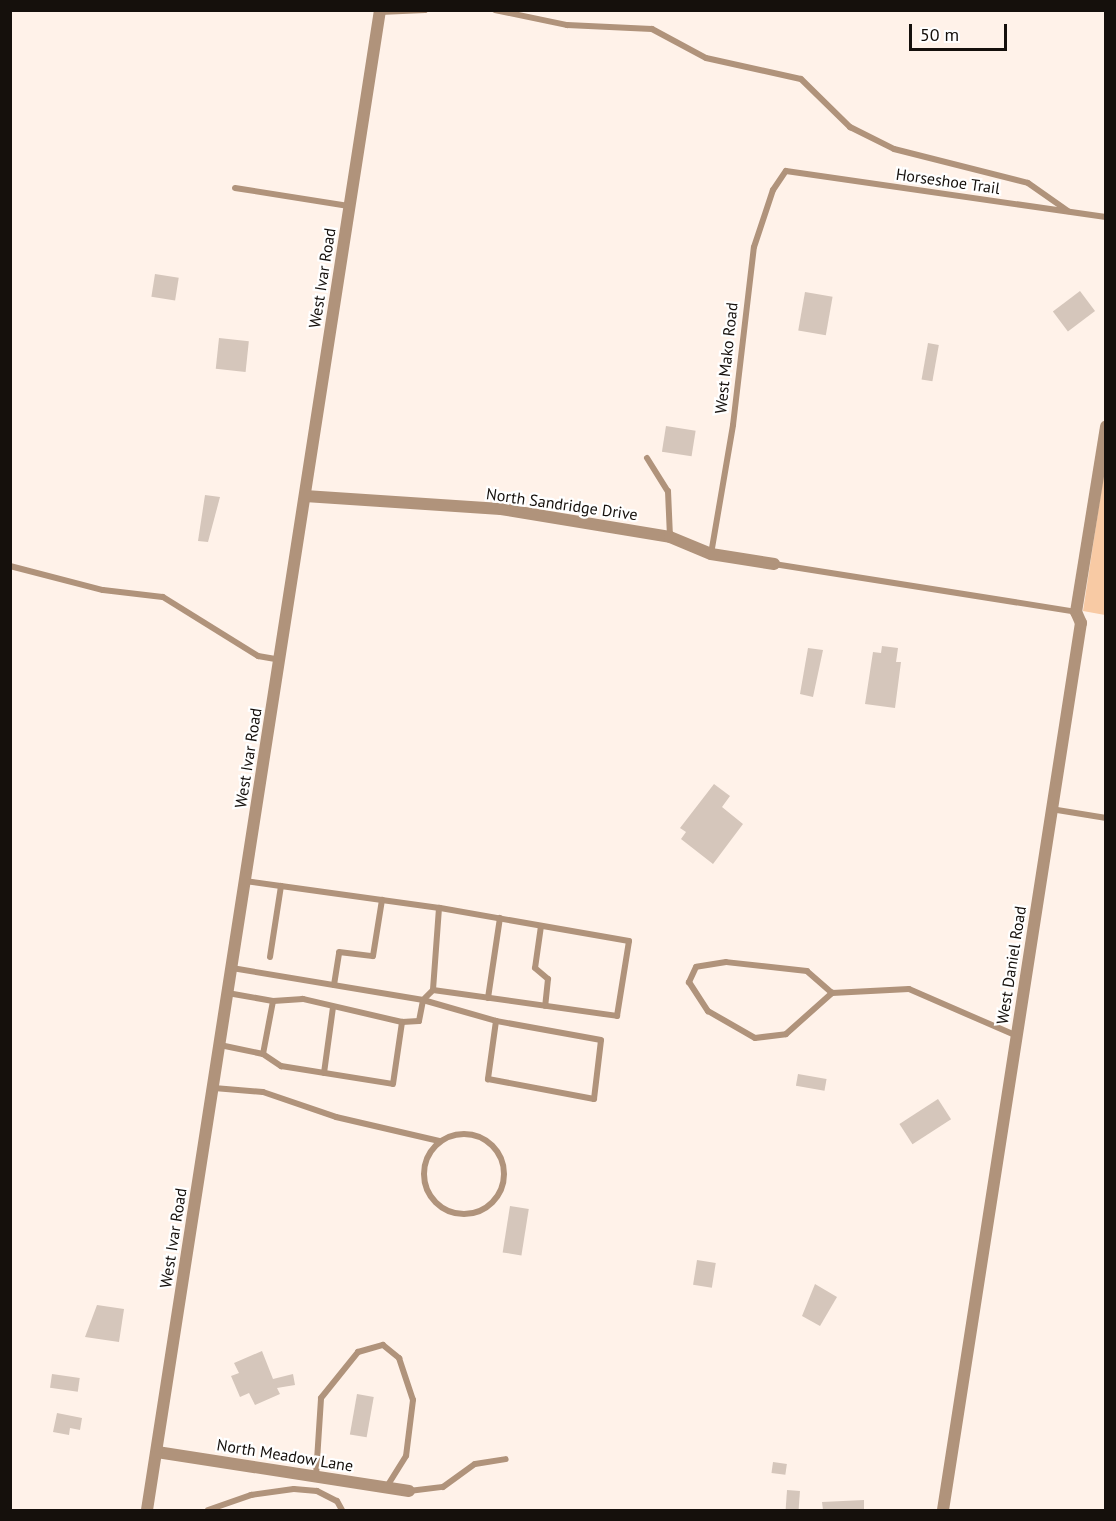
<!DOCTYPE html>
<html>
<head>
<meta charset="utf-8">
<style>
	body { margin:0 }
	#map { position:relative; width:1116px; height:1521px; overflow:hidden; background:#fff2e9; font-family:"PT Sans",sans-serif }
	div>[style] { position:absolute }
	[style*='--x'] { left:calc(var(--x)*1px); top:calc(var(--y)*1px); width:calc(var(--w)*1px); rotate:calc(var(--a)*1deg) }
	.green>* { inset:0; background:#f8caa4 }
	.building>* { inset:0; background:#d5c6bb; transform-origin:0 0 }
	.lane>* { height:6px; margin:-3px; padding:0 3px; transform-origin:3px; border-radius:3px; background:#b0937b }
	.lane>.ring { margin:-3px; padding:0; box-sizing:content-box; background:none; border:6px solid #b0937b; border-radius:50% }
	.street>* { height:12px; margin:-6px; padding:0 6px; transform-origin:6px; border-radius:6px; background:#b0937b }
	span { translate:-50% -50%; white-space:nowrap; text-align:center; line-height:1.15; -webkit-text-stroke:4.5px #fff; paint-order:stroke }
	.street-label { font-size:16px; color:#15100c }
	.frame { position:absolute; inset:0; border:12px solid #15100c; pointer-events:none }
	.scale { position:absolute; left:909px; top:24px; width:98px; height:27px; box-sizing:border-box; border:3px solid #15100c; border-top:0; padding-left:8px; font-size:18px; line-height:21px; white-space:nowrap; color:#15100c; -webkit-text-stroke:4px #fff; paint-order:stroke }
</style>
</head>
<body>
<div id="map">
	<div class="green">
		<div style="clip-path:polygon(1105px 466px,1105px 615px,1083px 611px)"></div>
	</div>
	<div class="building">
		<div style="left:155px;top:274px;width:24px;height:23px;rotate:9deg"></div>
		<div style="left:1080px;top:291px;width:25px;height:34px;rotate:53deg"></div>
		<div style="left:805px;top:292px;width:28px;height:39px;rotate:10deg"></div>
		<div style="left:219px;top:338px;width:30px;height:31px;rotate:6deg"></div>
		<div style="left:928px;top:343px;width:11px;height:37px;rotate:10deg"></div>
		<div style="left:666px;top:426px;width:30px;height:26px;rotate:9deg"></div>
		<div style="clip-path:polygon(205px 495px,220px 497px,208px 542px,198px 541px)"></div>
		<div style="clip-path:polygon(882px 646px,898px 648px,896px 662px,901px 662px,895px 708px,865px 704px,873px 652px,881px 653px)"></div>
		<div style="clip-path:polygon(808px 648px,823px 650px,813px 697px,800px 694px)"></div>
		<div style="clip-path:polygon(714px 784px,730px 796px,722px 807px,743px 824px,713px 864px,681px 839px,686px 832px,680px 828px)"></div>
		<div style="left:798px;top:1074px;width:29px;height:12px;rotate:10deg"></div>
		<div style="left:938px;top:1099px;width:24px;height:46px;rotate:57deg"></div>
		<div style="left:510px;top:1206px;width:19px;height:47px;rotate:9deg"></div>
		<div style="left:697px;top:1260px;width:19px;height:25px;rotate:9deg"></div>
		<div style="clip-path:polygon(815px 1284px,837px 1297px,820px 1326px,802px 1316px)"></div>
		<div style="clip-path:polygon(97px 1305px,124px 1309px,119px 1342px,85px 1337px)"></div>
		<div style="clip-path:polygon(262px 1351px,273px 1379px,293px 1374px,295px 1385px,277px 1388px,280px 1394px,255px 1405px,249px 1393px,240px 1397px,231px 1376px,239px 1373px,234px 1363px)"></div>
		<div style="left:52px;top:1374px;width:28px;height:14px;rotate:8deg"></div>
		<div style="left:357px;top:1394px;width:17px;height:41px;rotate:10deg"></div>
		<div style="clip-path:polygon(57px 1413px,82px 1418px,80px 1430px,70px 1428px,69px 1435px,53px 1432px)"></div>
		<div style="left:773px;top:1462px;width:14px;height:11px;rotate:8deg"></div>
		<div style="left:787px;top:1490px;width:13px;height:20px;rotate:4deg"></div>
		<div style="clip-path:polygon(864px 1500px,864px 1510px,823px 1510px,822px 1502px)"></div>
	</div>
	<div class="lane">
		<div style="--x:495;--y:10;--w:74;--a:11.8"></div>
		<div style="--x:567;--y:25;--w:85;--a:2.7"></div>
		<div style="--x:652;--y:29;--w:61;--a:28.2"></div>
		<div style="--x:706;--y:58;--w:97;--a:12.5"></div>
		<div style="--x:801;--y:79;--w:69;--a:44.4"></div>
		<div style="--x:850;--y:127;--w:49;--a:26.6"></div>
		<div style="--x:894;--y:149;--w:138;--a:14.2"></div>
		<div style="--x:1028;--y:183;--w:49;--a:35"></div>
		<div style="--x:380;--y:12;--w:45;--a:-2.5"></div>
		<div style="--x:235;--y:188;--w:115;--a:9"></div>
		<div style="--x:647;--y:458;--w:39;--a:58"></div>
		<div style="--x:668;--y:491;--w:46;--a:87.5"></div>
		<div style="--x:711;--y:554;--w:131;--a:-80.3"></div>
		<div style="--x:733;--y:425;--w:179;--a:-83.3"></div>
		<div style="--x:754;--y:247;--w:60;--a:-71.6"></div>
		<div style="--x:773;--y:190;--w:23;--a:-56"></div>
		<div style="--x:786;--y:171;--w:323;--a:8.2"></div>
		<div style="--x:774;--y:564;--w:306;--a:9"></div>
		<div style="--x:10;--y:566;--w:96;--a:14.5"></div>
		<div style="--x:103;--y:590;--w:60;--a:6.7"></div>
		<div style="--x:163;--y:597;--w:112;--a:31.8"></div>
		<div style="--x:258;--y:656;--w:22;--a:10"></div>
		<div style="--x:1051;--y:809;--w:56;--a:9.3"></div>
		<div style="--x:245;--y:881;--w:36;--a:8"></div>
		<div style="--x:541;--y:926;--w:42;--a:98.1"></div>
		<div style="--x:535;--y:968;--w:17;--a:40"></div>
		<div style="--x:548;--y:979;--w:27;--a:96"></div>
		<div style="--x:270;--y:957;--w:72;--a:-81.2"></div>
		<div style="--x:281;--y:886;--w:160;--a:7.9"></div>
		<div style="--x:232;--y:968;--w:194;--a:9.5"></div>
		<div style="--x:423;--y:1000;--w:76;--a:16"></div>
		<div style="--x:496;--y:1021;--w:59;--a:97.9"></div>
		<div style="--x:488;--y:1079;--w:108;--a:10.7"></div>
		<div style="--x:594;--y:1099;--w:59;--a:-83.2"></div>
		<div style="--x:601;--y:1040;--w:107;--a:-169.7"></div>
		<div style="--x:334;--y:985;--w:33;--a:-81"></div>
		<div style="--x:339;--y:952;--w:34;--a:7"></div>
		<div style="--x:373;--y:956;--w:57;--a:-80.9"></div>
		<div style="--x:832;--y:993;--w:33;--a:-139"></div>
		<div style="--x:807;--y:971;--w:81;--a:-173.7"></div>
		<div style="--x:726;--y:962;--w:30;--a:171"></div>
		<div style="--x:696;--y:967;--w:17;--a:115"></div>
		<div style="--x:689;--y:982;--w:35;--a:57"></div>
		<div style="--x:708;--y:1011;--w:54;--a:29.9"></div>
		<div style="--x:755;--y:1038;--w:31;--a:-7"></div>
		<div style="--x:786;--y:1034;--w:62;--a:-41.7"></div>
		<div style="--x:832;--y:993;--w:77;--a:-3"></div>
		<div style="--x:909;--y:989;--w:118;--a:23.5"></div>
		<div style="--x:488;--y:998;--w:81;--a:-81.5"></div>
		<div style="--x:402;--y:1022;--w:17;--a:-3"></div>
		<div style="--x:419;--y:1021;--w:21;--a:-79"></div>
		<div style="--x:423;--y:1000;--w:14;--a:-45"></div>
		<div style="--x:433;--y:990;--w:186;--a:8"></div>
		<div style="--x:617;--y:1016;--w:76;--a:-80.9"></div>
		<div style="--x:629;--y:941;--w:193;--a:-170.1"></div>
		<div style="--x:439;--y:908;--w:82;--a:94.2"></div>
		<div style="--x:220;--y:1045;--w:44;--a:11.8"></div>
		<div style="--x:263;--y:1054;--w:54;--a:-79.3"></div>
		<div style="--x:273;--y:1001;--w:46;--a:-169.9"></div>
		<div style="--x:263;--y:1054;--w:22;--a:34"></div>
		<div style="--x:281;--y:1066;--w:113;--a:9.1"></div>
		<div style="--x:393;--y:1084;--w:63;--a:-81.7"></div>
		<div style="--x:402;--y:1022;--w:102;--a:-166.9"></div>
		<div style="--x:303;--y:999;--w:30;--a:176"></div>
		<div style="--x:324;--y:1073;--w:67;--a:-82.2"></div>
		<div style="--x:214;--y:1088;--w:49;--a:4.7"></div>
		<div style="--x:263;--y:1092;--w:77;--a:18.9"></div>
		<div style="--x:336;--y:1117;--w:106;--a:13.1"></div>
		<div class="ring" style="left:424px;top:1134px;width:74px;height:74px"></div>
		<div style="--x:316;--y:1476;--w:78;--a:-86.3"></div>
		<div style="--x:321;--y:1398;--w:59;--a:-51.2"></div>
		<div style="--x:358;--y:1352;--w:26;--a:-16"></div>
		<div style="--x:383;--y:1345;--w:21;--a:39"></div>
		<div style="--x:399;--y:1358;--w:44;--a:71.6"></div>
		<div style="--x:413;--y:1400;--w:56;--a:97.1"></div>
		<div style="--x:406;--y:1456;--w:36;--a:122"></div>
		<div style="--x:409;--y:1491;--w:34;--a:-7"></div>
		<div style="--x:443;--y:1487;--w:39;--a:-36"></div>
		<div style="--x:475;--y:1464;--w:31;--a:-9"></div>
		<div style="--x:208;--y:1510;--w:46;--a:-19.2"></div>
		<div style="--x:251;--y:1495;--w:43;--a:-7.9"></div>
		<div style="--x:294;--y:1489;--w:23;--a:5"></div>
		<div style="--x:317;--y:1491;--w:22;--a:27"></div>
		<div style="--x:337;--y:1501;--w:10;--a:61"></div>
	</div>
	<div class="street">
		<div style="--x:305;--y:496;--w:196;--a:3.8"></div>
		<div style="--x:501;--y:509;--w:171;--a:9.4"></div>
		<div style="--x:670;--y:537;--w:44;--a:22.5"></div>
		<div style="--x:711;--y:554;--w:64;--a:9"></div>
		<div style="--x:157;--y:1452;--w:255;--a:8.8"></div>
		<div style="--x:147;--y:1510;--w:1518;--a:-81.17"></div>
		<div style="--x:943;--y:1510;--w:898;--a:-81.16"></div>
		<div style="--x:1081;--y:623;--w:12;--a:-114"></div>
		<div style="--x:1076;--y:612;--w:188;--a:-80.8"></div>
	</div>
	<div class="street-label">
		<span style="left:948px;top:181px;rotate:8deg">Horseshoe Trail</span>
		<span style="left:322px;top:278px;rotate:-81deg">West Ivar Road</span>
		<span style="left:726px;top:358px;rotate:-84deg">West Mako Road</span>
		<span style="left:562px;top:504px;rotate:8deg">North Sandridge Drive</span>
		<span style="left:248px;top:758px;rotate:-81deg">West Ivar Road</span>
		<span style="left:1011px;top:965px;rotate:-81deg">West Daniel Road</span>
		<span style="left:173px;top:1238px;rotate:-81deg">West Ivar Road</span>
		<span style="left:285px;top:1455px;rotate:9deg">North Meadow Lane</span>
	</div>
	<div class="frame"></div>
	<div class="scale">50 m</div>
</div>
</body>
</html>
